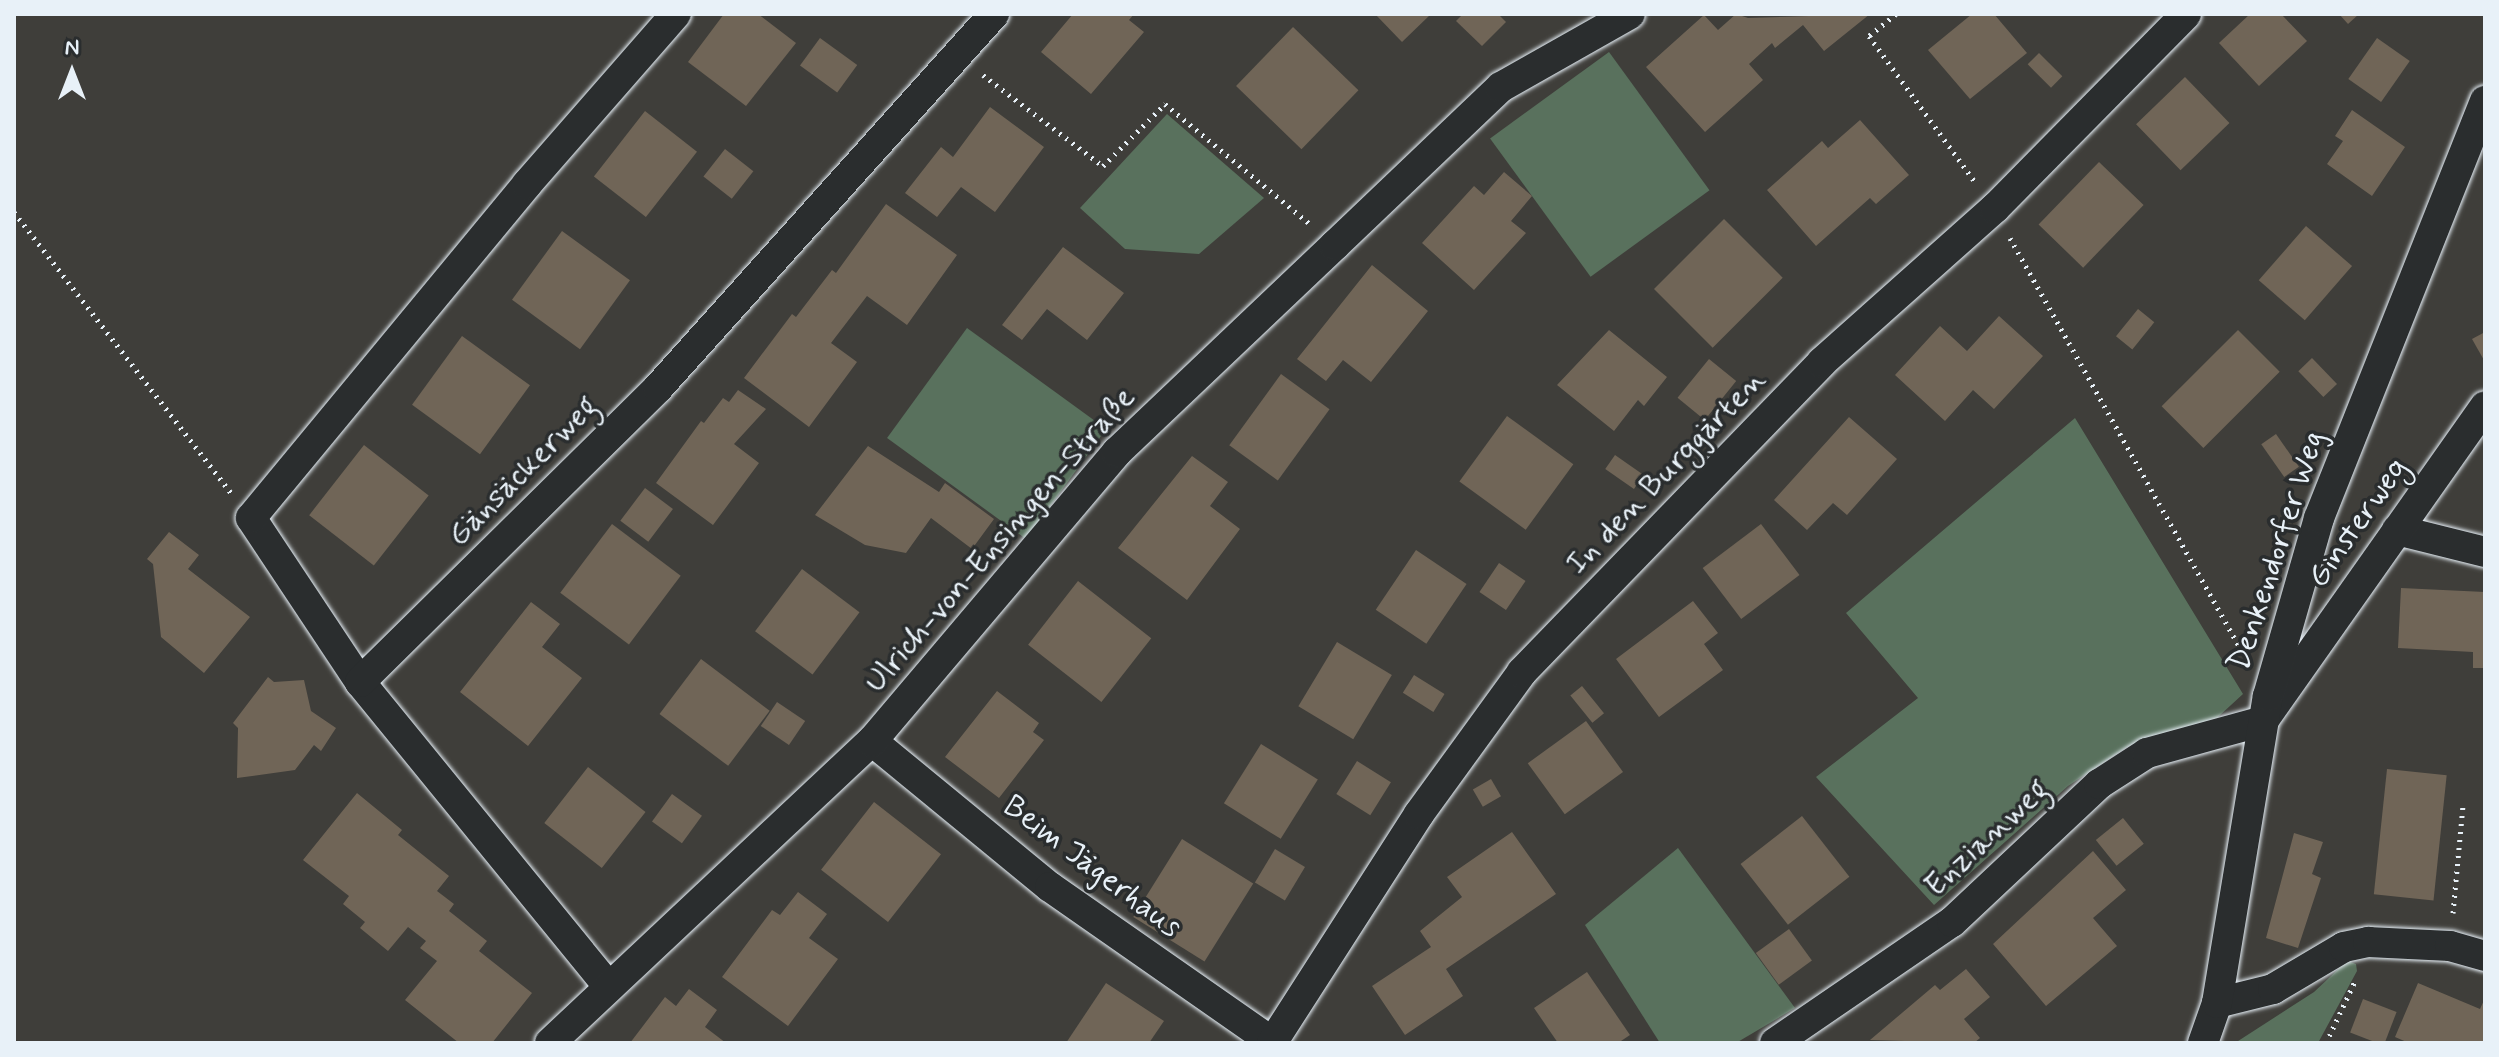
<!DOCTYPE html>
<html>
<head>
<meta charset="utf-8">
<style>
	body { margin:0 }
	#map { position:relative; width:2499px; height:1057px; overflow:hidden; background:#3f3e3a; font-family:Mynerve,sans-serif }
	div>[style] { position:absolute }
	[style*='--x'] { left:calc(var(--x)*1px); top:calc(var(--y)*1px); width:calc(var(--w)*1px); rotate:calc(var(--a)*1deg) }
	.green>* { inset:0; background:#59715d; transform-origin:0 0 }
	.building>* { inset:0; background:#706557; transform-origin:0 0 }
	.path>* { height:5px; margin-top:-2.5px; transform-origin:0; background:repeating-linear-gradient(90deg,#e8f1f8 0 2px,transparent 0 8px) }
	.roads { filter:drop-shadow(0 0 2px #e8f1f8) drop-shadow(0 0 2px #e8f1f8) }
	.minor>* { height:30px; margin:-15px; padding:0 15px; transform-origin:15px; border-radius:15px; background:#2a2d2e }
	span { translate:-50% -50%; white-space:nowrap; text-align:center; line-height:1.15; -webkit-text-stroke:7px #2a2d2e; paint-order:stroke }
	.street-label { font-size:32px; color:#e8f1f8 }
	.frame { position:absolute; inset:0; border:16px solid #e8f1f8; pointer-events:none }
	.north { position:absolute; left:32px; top:32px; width:80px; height:80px; -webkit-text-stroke:6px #2a2d2e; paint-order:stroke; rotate:0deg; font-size:22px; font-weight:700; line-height:32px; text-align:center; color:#e8f1f8 }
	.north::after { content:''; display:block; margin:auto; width:28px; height:36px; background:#e8f1f8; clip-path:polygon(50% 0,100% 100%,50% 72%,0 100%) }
</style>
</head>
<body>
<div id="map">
	<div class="green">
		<div style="left:1609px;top:52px;width:171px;height:147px;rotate:54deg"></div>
		<div style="clip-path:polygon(1167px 114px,1264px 198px,1199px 254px,1125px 249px,1080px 208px)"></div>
		<div style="left:967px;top:328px;width:172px;height:136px;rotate:36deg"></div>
		<div style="clip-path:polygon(2075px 418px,2243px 694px,2206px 728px,2127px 747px,2068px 786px,1934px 905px,1816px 777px,1918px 698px,1846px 613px)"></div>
		<div style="clip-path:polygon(1678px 848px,1795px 1008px,1736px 1043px,1660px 1043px,1585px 925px)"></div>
		<div style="clip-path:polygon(2347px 961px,2356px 964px,2357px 971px,2318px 1043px,2235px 1043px,2314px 992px)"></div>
	</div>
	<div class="building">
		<div style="clip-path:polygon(724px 14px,758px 14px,796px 43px,746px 106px,688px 62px)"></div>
		<div style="clip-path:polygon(1073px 14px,1134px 14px,1129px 20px,1144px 32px,1091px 94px,1041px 52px)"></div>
		<div style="clip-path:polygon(1375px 14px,1431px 14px,1402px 42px)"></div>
		<div style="clip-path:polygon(1463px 14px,1498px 14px,1506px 22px,1482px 46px,1456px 21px)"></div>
		<div style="clip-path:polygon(1736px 14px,1748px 18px,1870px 14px,1824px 51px,1803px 25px,1775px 48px,1772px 43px,1749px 64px,1763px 80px,1705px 132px,1646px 67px,1704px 15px,1718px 30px)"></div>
		<div style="clip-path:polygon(1972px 14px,1994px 14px,2027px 53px,1970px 99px,1928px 50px)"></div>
		<div style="clip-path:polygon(2250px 14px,2281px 14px,2307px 41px,2259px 86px,2219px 43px)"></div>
		<div style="clip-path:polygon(2339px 14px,2359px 14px,2348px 24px)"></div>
		<div style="left:1293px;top:27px;width:91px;height:82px;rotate:44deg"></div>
		<div style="left:820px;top:38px;width:46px;height:34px;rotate:36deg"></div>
		<div style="left:2377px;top:38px;width:40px;height:50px;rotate:35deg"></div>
		<div style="left:2039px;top:53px;width:33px;height:16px;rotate:45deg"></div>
		<div style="left:2185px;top:77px;width:64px;height:68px;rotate:46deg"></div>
		<div style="clip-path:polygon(990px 107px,1044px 147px,995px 212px,961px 187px,937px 217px,905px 193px,941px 147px,953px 157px)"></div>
		<div style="clip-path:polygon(2352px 110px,2405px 147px,2372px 196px,2327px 164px,2343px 141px,2335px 136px)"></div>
		<div style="left:645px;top:111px;width:66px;height:83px;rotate:38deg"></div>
		<div style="clip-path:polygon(1860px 120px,1909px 175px,1876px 204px,1870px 198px,1816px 246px,1767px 190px,1822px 141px,1828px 148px)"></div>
		<div style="left:725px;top:149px;width:36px;height:35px;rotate:38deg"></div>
		<div style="left:2099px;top:162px;width:62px;height:87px;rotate:44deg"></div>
		<div style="clip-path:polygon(1504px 172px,1532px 196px,1511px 221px,1526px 233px,1474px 290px,1422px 243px,1474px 186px,1484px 195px)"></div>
		<div style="clip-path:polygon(886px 204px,957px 255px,907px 325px,867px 296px,831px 343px,857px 362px,809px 427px,744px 378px,792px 314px,796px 317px,832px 270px,836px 273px)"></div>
		<div style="left:1724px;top:219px;width:83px;height:99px;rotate:45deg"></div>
		<div style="left:2306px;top:226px;width:61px;height:72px;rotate:41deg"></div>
		<div style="left:562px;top:231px;width:84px;height:85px;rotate:36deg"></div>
		<div style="clip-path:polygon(1063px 247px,1124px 293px,1087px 340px,1047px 309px,1022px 340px,1002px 325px)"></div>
		<div style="clip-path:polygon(1372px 265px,1428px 311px,1371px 382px,1343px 360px,1326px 381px,1297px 359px)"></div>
		<div style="left:2138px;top:309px;width:21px;height:35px;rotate:39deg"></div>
		<div style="clip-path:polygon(1999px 316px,2043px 356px,1994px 409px,1973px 390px,1945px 421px,1895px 375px,1940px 326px,1967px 351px)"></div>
		<div style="clip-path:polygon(1609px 330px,1667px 377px,1644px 406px,1638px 400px,1614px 431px,1557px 385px)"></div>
		<div style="left:2238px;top:330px;width:59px;height:108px;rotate:45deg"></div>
		<div style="clip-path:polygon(2485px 332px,2485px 362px,2472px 339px)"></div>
		<div style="left:462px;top:336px;width:84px;height:85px;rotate:36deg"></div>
		<div style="left:2312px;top:358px;width:36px;height:19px;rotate:46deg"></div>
		<div style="left:1709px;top:359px;width:35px;height:50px;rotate:39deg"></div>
		<div style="left:1281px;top:374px;width:60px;height:88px;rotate:36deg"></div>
		<div style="clip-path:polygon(738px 390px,766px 409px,734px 444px,759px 463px,713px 525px,656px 483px,701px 421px,704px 423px,723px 398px,729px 402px)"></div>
		<div style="left:1507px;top:416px;width:82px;height:81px;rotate:36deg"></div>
		<div style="clip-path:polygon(1849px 417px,1897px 459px,1847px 515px,1833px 503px,1807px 530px,1774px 500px)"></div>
		<div style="left:2276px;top:434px;width:40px;height:18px;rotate:55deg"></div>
		<div style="left:364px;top:445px;width:82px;height:89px;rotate:38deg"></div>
		<div style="clip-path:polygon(868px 446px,939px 492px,945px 483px,994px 519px,972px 549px,931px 518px,906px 553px,865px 545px,815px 515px)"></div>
		<div style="left:1615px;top:455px;width:35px;height:17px;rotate:35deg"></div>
		<div style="clip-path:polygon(1192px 456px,1228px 482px,1210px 506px,1240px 529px,1187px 600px,1118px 548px)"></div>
		<div style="left:645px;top:488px;width:35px;height:41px;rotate:37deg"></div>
		<div style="left:612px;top:524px;width:86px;height:86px;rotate:37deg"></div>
		<div style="left:1761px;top:524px;width:64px;height:73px;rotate:53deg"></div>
		<div style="clip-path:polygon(169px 532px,199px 555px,188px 569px,250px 617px,204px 673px,161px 637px,153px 564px,147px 559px)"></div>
		<div style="left:1416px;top:550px;width:61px;height:72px;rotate:34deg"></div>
		<div style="left:1499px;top:563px;width:32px;height:35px;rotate:34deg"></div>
		<div style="left:802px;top:569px;width:72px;height:78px;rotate:37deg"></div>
		<div style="left:1078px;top:581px;width:93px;height:81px;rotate:38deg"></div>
		<div style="clip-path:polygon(2401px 588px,2485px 592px,2485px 668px,2473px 668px,2473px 652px,2398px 648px)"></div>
		<div style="clip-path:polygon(1693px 601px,1718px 633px,1704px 644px,1723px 670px,1659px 717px,1616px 659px)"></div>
		<div style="clip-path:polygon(531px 602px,560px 624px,542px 647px,582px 678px,528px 746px,460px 692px)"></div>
		<div style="left:1337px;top:642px;width:64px;height:75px;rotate:31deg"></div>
		<div style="left:701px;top:659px;width:86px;height:69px;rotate:37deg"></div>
		<div style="left:1414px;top:675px;width:36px;height:21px;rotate:32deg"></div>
		<div style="clip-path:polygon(268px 677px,274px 682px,304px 680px,311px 711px,336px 728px,321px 751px,314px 745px,295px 770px,237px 778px,238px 728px,233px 723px)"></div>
		<div style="left:1582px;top:686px;width:35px;height:15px;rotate:51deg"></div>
		<div style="clip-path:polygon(997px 691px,1039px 723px,1033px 732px,1044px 740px,999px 798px,945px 757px)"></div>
		<div style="left:777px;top:702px;width:34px;height:29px;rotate:34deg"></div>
		<div style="left:1586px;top:721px;width:63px;height:72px;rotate:54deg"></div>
		<div style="left:1261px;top:744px;width:67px;height:70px;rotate:32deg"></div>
		<div style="left:1357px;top:761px;width:40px;height:39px;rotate:32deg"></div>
		<div style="left:588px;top:767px;width:73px;height:71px;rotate:38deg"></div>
		<div style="left:2387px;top:769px;width:60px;height:126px;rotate:6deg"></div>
		<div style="left:1491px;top:779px;width:20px;height:21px;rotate:60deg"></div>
		<div style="clip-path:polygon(357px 793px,402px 830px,398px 835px,449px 876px,437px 891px,454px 904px,449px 911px,487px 941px,479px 951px,532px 993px,492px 1043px,459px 1043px,405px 1000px,437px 961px,420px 948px,426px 941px,408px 927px,388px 951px,360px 928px,365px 922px,343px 904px,349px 896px,303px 860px)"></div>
		<div style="left:672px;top:794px;width:37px;height:34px;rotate:36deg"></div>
		<div style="left:874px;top:802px;width:85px;height:86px;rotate:38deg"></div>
		<div style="left:1802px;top:816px;width:77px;height:78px;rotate:52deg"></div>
		<div style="left:2123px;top:818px;width:33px;height:35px;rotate:51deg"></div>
		<div style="clip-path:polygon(1512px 832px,1556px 894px,1446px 969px,1463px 996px,1405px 1035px,1372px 986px,1431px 947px,1420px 931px,1462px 897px,1447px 877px)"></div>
		<div style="clip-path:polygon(2294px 833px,2323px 842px,2312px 874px,2321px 878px,2298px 948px,2266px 938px)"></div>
		<div style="left:1182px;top:839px;width:84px;height:92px;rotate:32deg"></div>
		<div style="left:1275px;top:849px;width:35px;height:39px;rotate:31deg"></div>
		<div style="clip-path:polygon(2093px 851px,2126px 890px,2093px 918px,2117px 946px,2046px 1006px,1993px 944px)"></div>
		<div style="clip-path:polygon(798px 892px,827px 914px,809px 938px,838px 959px,788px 1026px,722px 977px,772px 910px,780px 915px)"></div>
		<div style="left:1789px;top:929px;width:39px;height:41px;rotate:54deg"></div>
		<div style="clip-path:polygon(1966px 969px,1990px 997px,1964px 1019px,1980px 1038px,1974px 1043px,1870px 1040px,1935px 985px,1940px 990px)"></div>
		<div style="clip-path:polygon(1587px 972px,1630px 1035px,1618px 1043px,1558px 1043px,1534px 1008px)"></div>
		<div style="clip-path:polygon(1106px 983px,1164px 1021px,1149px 1043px,1066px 1043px)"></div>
		<div style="clip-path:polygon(2418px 983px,2480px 1009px,2485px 998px,2485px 1043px,2409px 1043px,2395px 1037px)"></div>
		<div style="clip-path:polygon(689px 989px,717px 1010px,705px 1027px,726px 1043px,630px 1043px,665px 997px,676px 1006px)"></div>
		<div style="left:2363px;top:999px;width:36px;height:36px;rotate:21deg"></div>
	</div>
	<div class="path">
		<div style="--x:1896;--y:14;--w:35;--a:141"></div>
		<div style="--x:1869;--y:36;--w:180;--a:54"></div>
		<div style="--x:983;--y:75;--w:151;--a:37.2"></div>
		<div style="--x:1103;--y:166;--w:88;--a:-45"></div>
		<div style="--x:1165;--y:104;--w:188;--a:39.6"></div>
		<div style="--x:14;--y:212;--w:355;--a:52.3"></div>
		<div style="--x:2010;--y:238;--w:478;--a:60.7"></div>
		<div style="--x:2453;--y:913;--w:107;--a:-84.7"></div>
		<div style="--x:2326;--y:1043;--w:68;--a:-64.9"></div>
	</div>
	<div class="roads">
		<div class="minor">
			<div style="--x:2397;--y:530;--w:91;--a:14"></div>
			<div style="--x:360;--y:682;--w:197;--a:-123.6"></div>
			<div style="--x:251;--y:518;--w:433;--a:-50.4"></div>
			<div style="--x:527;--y:184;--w:226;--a:-48.8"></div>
			<div style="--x:872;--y:741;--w:230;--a:39.4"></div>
			<div style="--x:1050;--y:887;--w:273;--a:34.9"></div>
			<div style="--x:608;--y:986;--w:392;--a:-129.2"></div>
			<div style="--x:360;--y:682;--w:419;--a:-44.6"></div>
			<div style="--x:658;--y:388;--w:503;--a:-48.06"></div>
			<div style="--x:2217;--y:1003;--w:58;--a:-14"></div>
			<div style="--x:2273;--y:989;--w:82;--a:-30.6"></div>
			<div style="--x:2344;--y:947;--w:25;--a:-12"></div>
			<div style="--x:2368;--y:942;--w:82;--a:2.8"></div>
			<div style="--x:2450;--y:946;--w:36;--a:16"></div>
			<div style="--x:550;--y:1043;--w:441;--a:-43.2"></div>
			<div style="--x:872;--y:741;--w:379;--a:-49.7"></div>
			<div style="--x:1117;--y:452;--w:301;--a:-43.5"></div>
			<div style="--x:1335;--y:245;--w:229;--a:-43.6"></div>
			<div style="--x:1501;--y:87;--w:148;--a:-29.5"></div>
			<div style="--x:1272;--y:1043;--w:272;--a:-57.3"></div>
			<div style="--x:1419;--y:814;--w:175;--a:-54"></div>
			<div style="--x:1522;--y:672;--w:431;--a:-45.9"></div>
			<div style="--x:1822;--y:362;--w:232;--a:-41.7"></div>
			<div style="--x:1995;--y:208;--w:272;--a:-45.4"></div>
			<div style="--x:1775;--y:1043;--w:214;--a:-34.4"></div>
			<div style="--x:1952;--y:922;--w:202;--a:-43.2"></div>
			<div style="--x:2099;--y:784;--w:57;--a:-32.9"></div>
			<div style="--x:2147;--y:753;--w:120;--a:-15.4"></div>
			<div style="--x:2263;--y:721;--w:385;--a:-54.8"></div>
			<div style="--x:2203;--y:1043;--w:42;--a:-70.7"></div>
			<div style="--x:2217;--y:1003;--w:311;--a:-80.6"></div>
			<div style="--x:2268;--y:696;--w:185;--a:-74"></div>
			<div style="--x:2319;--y:518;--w:449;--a:-68.3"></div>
		</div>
	</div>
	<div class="street-label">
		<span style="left:523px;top:471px;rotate:-45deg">Gänsäckerweg</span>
		<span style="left:1666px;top:472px;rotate:-46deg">In den Burggärten</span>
		<span style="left:2358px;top:523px;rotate:-55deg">Ginsterweg</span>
		<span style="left:1000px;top:540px;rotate:-49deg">Ulrich-von-Ensingen-Straße</span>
		<span style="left:2277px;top:551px;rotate:-72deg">Denkendorfer Weg</span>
		<span style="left:1987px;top:838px;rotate:-43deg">Enzianweg</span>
		<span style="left:1092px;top:867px;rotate:37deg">Beim Jägerhaus</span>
	</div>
	<div class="frame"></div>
	<div class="north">N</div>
</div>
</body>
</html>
